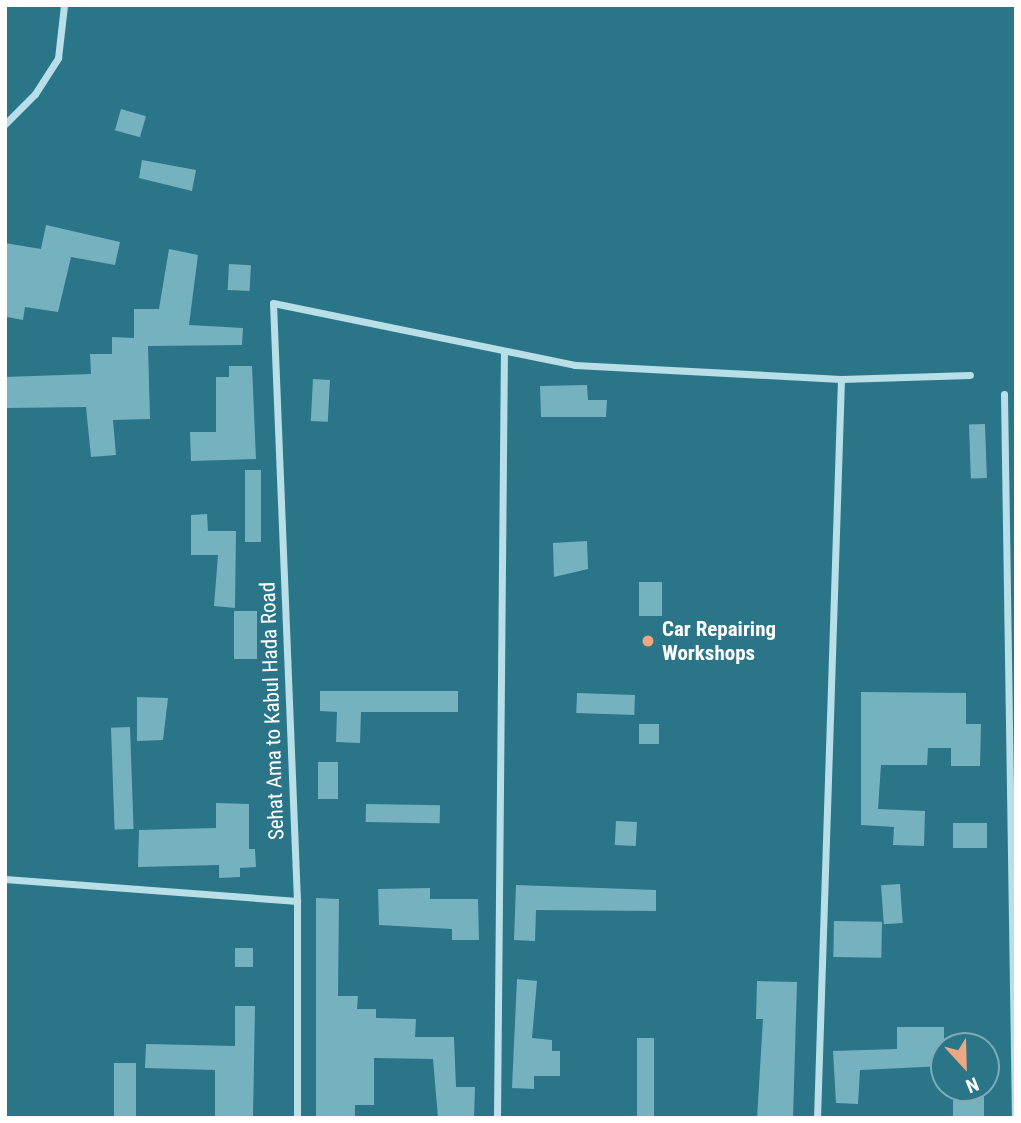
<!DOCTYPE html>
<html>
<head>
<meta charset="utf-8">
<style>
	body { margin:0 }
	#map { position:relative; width:1021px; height:1123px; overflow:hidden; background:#2b7589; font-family:"Roboto Condensed",sans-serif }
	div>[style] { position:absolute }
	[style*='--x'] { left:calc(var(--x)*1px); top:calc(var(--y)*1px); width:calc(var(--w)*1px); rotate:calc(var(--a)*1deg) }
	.building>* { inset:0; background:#76b1c0; transform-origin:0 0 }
	.street>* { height:7px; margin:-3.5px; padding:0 3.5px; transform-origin:3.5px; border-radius:3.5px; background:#b8dfe8 }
	.dots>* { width:19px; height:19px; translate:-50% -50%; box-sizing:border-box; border:4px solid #2b7589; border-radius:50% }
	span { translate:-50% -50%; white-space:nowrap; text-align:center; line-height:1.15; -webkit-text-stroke:7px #2b7589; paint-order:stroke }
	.poi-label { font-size:21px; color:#fff; font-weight:700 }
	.left { translate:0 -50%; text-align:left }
	.street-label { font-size:21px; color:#fff }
	.frame { position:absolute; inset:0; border:7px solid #fff; pointer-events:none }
	.north { position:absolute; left:930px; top:1032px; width:70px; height:70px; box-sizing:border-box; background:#2b7589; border:2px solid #80acb8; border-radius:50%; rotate:158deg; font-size:19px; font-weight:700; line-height:28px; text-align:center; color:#fff }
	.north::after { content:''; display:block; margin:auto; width:24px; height:32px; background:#eea780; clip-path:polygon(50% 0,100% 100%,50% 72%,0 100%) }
</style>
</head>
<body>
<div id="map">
	<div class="building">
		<div style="left:121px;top:109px;width:26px;height:22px;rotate:16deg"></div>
		<div style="clip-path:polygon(142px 160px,196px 170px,192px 191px,139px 178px)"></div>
		<div style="clip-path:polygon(46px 225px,120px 242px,115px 265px,71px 257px,58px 312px,25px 307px,23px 320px,7px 317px,5px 243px,41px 249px)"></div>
		<div style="clip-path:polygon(169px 249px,198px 255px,189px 325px,243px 328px,242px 345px,148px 346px,150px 419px,113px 420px,116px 455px,91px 457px,86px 407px,5px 408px,5px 377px,91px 374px,90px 354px,112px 354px,112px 337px,134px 338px,134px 309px,159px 309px)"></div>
		<div style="left:229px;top:264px;width:22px;height:26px;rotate:3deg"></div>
		<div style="clip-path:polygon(229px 366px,252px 366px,256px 459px,191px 461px,190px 432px,216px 432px,216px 377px,229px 377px)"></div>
		<div style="left:313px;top:379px;width:17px;height:42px;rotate:3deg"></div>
		<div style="clip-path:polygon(587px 385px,588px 400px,607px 400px,606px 417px,541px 417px,540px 386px)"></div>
		<div style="left:985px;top:424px;width:54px;height:16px;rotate:88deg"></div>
		<div style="left:245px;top:470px;width:16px;height:72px"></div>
		<div style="clip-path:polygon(207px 514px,208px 531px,236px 531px,235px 608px,214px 606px,218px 555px,191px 555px,191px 515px)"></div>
		<div style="clip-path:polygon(587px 541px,588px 569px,554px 577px,553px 543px)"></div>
		<div style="left:639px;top:582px;width:23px;height:34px"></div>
		<div style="left:234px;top:611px;width:23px;height:48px"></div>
		<div style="clip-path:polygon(320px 691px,458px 691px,458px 712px,361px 712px,360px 743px,336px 742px,337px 712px,320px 711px)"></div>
		<div style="clip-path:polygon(861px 692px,966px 693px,966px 724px,981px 724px,980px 766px,951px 766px,951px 748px,928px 748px,927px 765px,881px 765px,878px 809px,925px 811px,924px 846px,893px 845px,894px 827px,861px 825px)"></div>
		<div style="left:577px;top:693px;width:58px;height:20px;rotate:2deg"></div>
		<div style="clip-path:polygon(137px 697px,168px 698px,163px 740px,137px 741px)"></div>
		<div style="left:639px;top:724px;width:20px;height:20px"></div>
		<div style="left:130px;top:727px;width:102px;height:19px;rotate:88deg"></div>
		<div style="left:318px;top:762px;width:20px;height:37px"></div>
		<div style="clip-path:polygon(216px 803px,249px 804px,249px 849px,255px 849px,256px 867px,240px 868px,240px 877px,219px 878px,219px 865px,138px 867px,139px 830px,216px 828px)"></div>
		<div style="left:366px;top:804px;width:74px;height:18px;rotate:1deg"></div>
		<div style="left:616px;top:821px;width:21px;height:24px;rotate:3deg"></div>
		<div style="left:987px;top:823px;width:25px;height:34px;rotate:90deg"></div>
		<div style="left:900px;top:884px;width:39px;height:19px;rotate:86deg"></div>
		<div style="clip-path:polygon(516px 885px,656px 890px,656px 911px,536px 910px,535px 941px,514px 940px)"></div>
		<div style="clip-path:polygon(430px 888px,430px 899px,478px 899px,479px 940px,452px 940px,452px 929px,379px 925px,378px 889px)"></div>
		<div style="clip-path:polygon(316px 898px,339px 899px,338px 996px,358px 996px,357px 1009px,376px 1009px,376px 1018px,416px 1019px,415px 1037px,454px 1037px,456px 1087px,475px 1087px,474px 1118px,438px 1118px,433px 1059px,374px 1058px,374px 1105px,355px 1105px,355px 1118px,316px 1118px)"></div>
		<div style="left:834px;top:921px;width:48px;height:36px;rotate:1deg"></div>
		<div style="left:235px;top:948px;width:18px;height:19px"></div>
		<div style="clip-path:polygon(517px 979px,537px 981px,532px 1038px,552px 1040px,552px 1051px,560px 1051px,560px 1076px,534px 1076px,534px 1089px,512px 1088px)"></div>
		<div style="clip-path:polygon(757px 981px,797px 982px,793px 1118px,757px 1118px,763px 1019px,756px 1019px)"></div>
		<div style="clip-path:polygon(235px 1006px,255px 1006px,253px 1118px,215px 1118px,215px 1070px,145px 1068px,146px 1044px,235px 1046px)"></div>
		<div style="clip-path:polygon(897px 1027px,944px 1027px,944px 1066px,860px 1070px,858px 1104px,836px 1103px,833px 1051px,897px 1049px)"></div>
		<div style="left:637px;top:1038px;width:17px;height:80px"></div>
		<div style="left:136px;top:1063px;width:55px;height:22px;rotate:90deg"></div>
		<div style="left:953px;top:1088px;width:31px;height:30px"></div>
	</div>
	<div class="street">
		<div style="--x:5;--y:124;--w:42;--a:-45"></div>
		<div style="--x:35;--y:94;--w:43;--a:-57.4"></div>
		<div style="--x:58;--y:58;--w:53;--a:-83.5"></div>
		<div style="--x:1004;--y:394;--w:724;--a:89.13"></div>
		<div style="--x:5;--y:879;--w:293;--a:4.3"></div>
		<div style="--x:297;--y:1118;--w:217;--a:-90"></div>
		<div style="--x:297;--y:901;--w:598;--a:-92.3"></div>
		<div style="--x:273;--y:303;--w:308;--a:11.6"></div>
		<div style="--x:575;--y:365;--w:266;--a:3"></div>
		<div style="--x:841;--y:379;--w:129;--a:-1.8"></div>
		<div style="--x:497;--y:1118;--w:765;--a:-89.48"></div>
		<div style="--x:817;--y:1118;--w:739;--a:-88.14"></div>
	</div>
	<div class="dots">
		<div style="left:648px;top:641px;background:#eea780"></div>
	</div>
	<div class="poi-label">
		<span class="left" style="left:662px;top:641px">Car Repairing<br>Workshops</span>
	</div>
	<div class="street-label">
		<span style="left:272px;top:711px;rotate:-92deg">Sehat Ama to Kabul Hada Road</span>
	</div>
	<div class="frame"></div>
	<div class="north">N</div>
</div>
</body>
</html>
